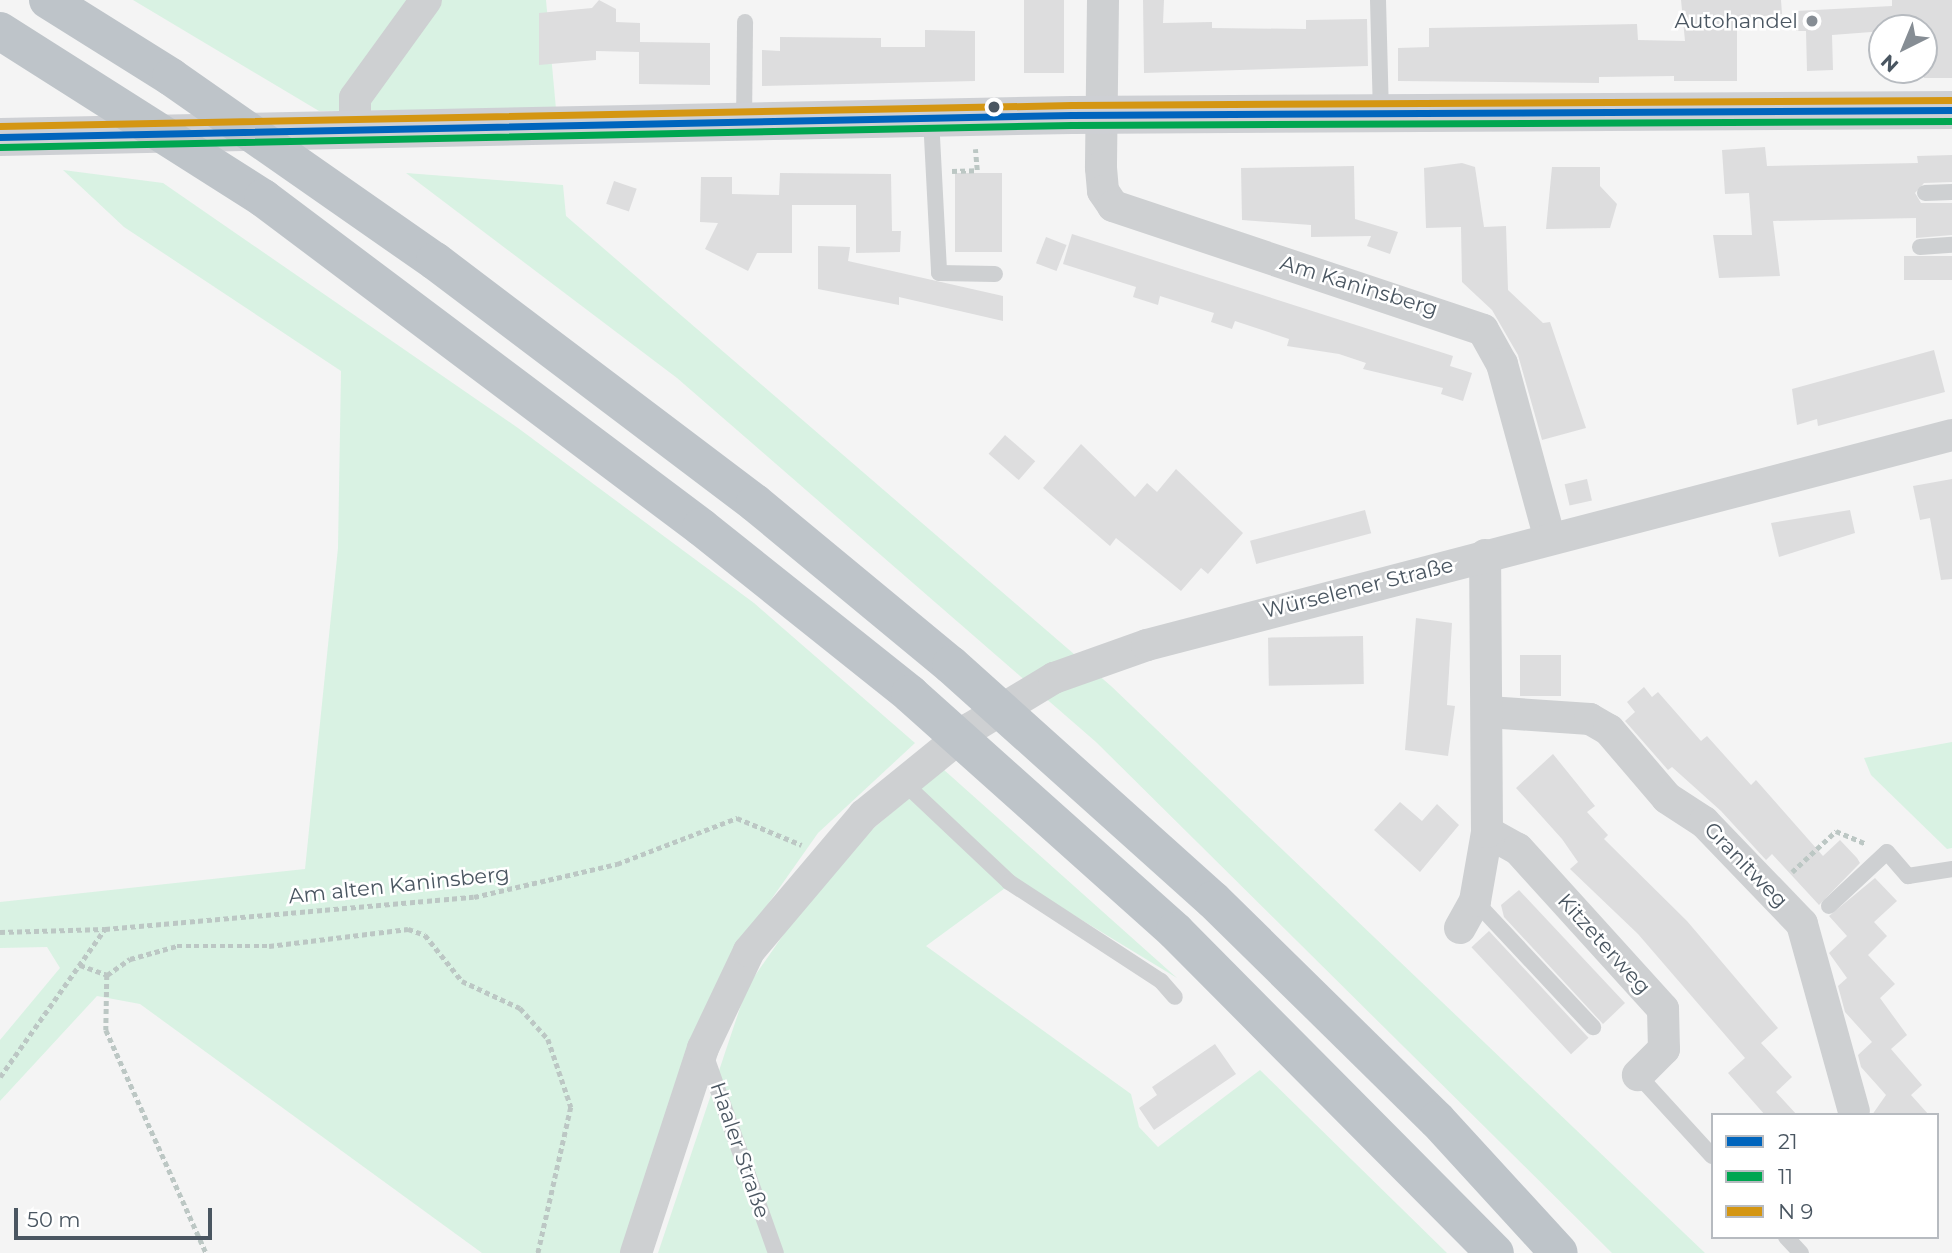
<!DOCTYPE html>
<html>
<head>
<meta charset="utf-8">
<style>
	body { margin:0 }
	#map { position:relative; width:1952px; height:1253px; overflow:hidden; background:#f4f4f4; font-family:Montserrat,sans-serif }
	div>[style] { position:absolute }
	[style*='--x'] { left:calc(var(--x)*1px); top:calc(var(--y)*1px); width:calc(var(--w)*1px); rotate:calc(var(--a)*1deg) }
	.green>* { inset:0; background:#d9f2e3 }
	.building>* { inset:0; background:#ddddde; transform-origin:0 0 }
	.path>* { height:4.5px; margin-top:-2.25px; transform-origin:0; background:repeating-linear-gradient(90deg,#bcc7c4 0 5px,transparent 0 8.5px) }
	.service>* { height:16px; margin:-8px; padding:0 8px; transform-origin:8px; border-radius:8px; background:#ced0d2 }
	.minor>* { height:32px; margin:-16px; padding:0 16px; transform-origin:16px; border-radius:16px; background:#ced0d2 }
	.secondary>* { height:38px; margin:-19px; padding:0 19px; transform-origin:19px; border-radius:19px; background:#ced0d4 }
	.motorway>* { height:38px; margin:-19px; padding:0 19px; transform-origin:19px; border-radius:19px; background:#bec4c9 }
	.bus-1>* { height:7px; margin:-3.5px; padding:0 3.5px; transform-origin:3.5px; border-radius:3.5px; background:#0065bd }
	.bus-2>* { height:7px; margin:-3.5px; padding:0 3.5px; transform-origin:3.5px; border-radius:3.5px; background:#00a651 }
	.bus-3>* { height:7px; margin:-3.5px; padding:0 3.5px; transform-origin:3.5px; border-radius:3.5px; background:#d49613 }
	.dots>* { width:19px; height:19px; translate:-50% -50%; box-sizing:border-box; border:4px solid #fff; border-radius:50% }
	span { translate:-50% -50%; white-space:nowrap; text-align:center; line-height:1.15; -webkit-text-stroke:5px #fff; paint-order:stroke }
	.poi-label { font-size:21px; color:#4a5661 }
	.right { translate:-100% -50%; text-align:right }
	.street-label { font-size:21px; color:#4a5661 }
	.legend { position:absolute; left:1711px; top:1113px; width:228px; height:126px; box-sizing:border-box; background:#fff; border:2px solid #b7bbc0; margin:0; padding:9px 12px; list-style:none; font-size:21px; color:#4a5661 }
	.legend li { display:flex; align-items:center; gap:14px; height:35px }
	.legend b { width:35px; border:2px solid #b7bbc0 }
	.north { position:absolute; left:1868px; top:14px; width:70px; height:70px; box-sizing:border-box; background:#fff; border:2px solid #b7bbc0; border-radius:50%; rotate:223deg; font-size:19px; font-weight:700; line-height:28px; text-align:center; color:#4a5661 }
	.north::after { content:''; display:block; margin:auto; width:24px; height:32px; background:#868d94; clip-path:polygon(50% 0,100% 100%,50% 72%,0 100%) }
	.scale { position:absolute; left:14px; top:1208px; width:198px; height:32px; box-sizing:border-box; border:4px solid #4a5661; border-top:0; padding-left:9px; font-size:21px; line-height:24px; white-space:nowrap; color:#4a5661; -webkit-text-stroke:5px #fff; paint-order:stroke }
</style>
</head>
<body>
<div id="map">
	<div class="green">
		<div style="clip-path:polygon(133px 0,546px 0,556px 109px,319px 111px)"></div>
		<div style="clip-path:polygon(63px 170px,163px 183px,518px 428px,754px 603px,915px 743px,818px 833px,761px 914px,624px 1253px,482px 1253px,140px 1004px,97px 996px,0 1101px,0 1040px,60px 968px,47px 947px,0 948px,0 902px,305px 869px,338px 548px,341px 371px,124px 227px)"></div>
		<div style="clip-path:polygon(406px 173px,563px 185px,566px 216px,1111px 686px,1705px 1253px,1612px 1253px,1096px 742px,677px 378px)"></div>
		<div style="clip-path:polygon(1952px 742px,1952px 848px,1947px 849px,1871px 775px,1864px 758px)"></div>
		<div style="clip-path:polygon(943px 769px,1177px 978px,1016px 880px,926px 946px,1131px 1094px,1139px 1127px,1158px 1147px,1260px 1070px,1447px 1253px,658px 1253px,747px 987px,834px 862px)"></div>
	</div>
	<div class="building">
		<div style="clip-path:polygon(599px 0,616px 9px,616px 22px,640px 23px,640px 42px,710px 43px,710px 85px,639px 84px,639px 52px,596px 51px,596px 60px,539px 65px,539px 13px,592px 8px)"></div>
		<div style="left:1024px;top:0;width:40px;height:73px"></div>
		<div style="clip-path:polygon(1143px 0,1164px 0,1163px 23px,1212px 22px,1212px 28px,1306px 29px,1306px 20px,1367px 19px,1368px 66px,1144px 73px)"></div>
		<div style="clip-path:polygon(1681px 0,1781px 0,1782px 14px,1737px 19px,1737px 81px,1674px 81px,1674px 76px,1599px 77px,1599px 83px,1398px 81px,1398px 48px,1429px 47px,1429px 28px,1637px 24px,1638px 40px,1685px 41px)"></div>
		<div style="clip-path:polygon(1892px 0,1952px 0,1952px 78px,1924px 78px,1924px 28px,1832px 35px,1833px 70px,1807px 71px,1806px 31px,1796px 31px,1796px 11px,1892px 6px)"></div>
		<div style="clip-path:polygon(925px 30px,975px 31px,975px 81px,762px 86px,762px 50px,780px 51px,780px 37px,881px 38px,881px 47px,925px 47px)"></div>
		<div style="clip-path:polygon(1765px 147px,1767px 166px,1918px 163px,1917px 156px,1952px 155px,1952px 182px,1924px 183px,1915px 193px,1921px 203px,1952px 203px,1952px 235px,1916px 238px,1916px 218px,1773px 221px,1780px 276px,1719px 278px,1713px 235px,1752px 235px,1749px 193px,1725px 194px,1722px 150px)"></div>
		<div style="clip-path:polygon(1462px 163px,1475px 167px,1484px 227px,1506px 226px,1508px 290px,1543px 323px,1550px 322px,1586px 428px,1542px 440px,1518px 355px,1492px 310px,1462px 282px,1461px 227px,1426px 228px,1424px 168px)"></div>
		<div style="clip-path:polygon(1354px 166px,1355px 219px,1398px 232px,1390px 254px,1367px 246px,1371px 236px,1311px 237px,1311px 225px,1242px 220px,1241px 168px)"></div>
		<div style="clip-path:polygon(1552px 167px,1600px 167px,1600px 186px,1617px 204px,1610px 228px,1546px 229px)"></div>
		<div style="clip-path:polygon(780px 173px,891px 174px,892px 231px,901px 231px,900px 252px,856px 253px,856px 205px,792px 205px,792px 253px,757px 253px,748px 271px,705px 249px,718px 223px,700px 222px,701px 177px,732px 177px,732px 194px,779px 195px)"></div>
		<div style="left:955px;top:173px;width:47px;height:79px"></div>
		<div style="left:614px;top:181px;width:24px;height:24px;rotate:19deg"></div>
		<div style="clip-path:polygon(1072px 234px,1453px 356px,1450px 366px,1472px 373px,1463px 401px,1441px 394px,1443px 388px,1363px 369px,1366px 363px,1339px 354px,1287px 346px,1289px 339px,1235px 321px,1232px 329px,1211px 322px,1214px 313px,1160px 296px,1158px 305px,1133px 297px,1136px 287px,1063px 264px)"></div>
		<div style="left:1046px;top:237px;width:22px;height:28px;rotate:21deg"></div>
		<div style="clip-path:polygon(818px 246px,850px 247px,848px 261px,1003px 296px,1003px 321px,899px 297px,899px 305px,818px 289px)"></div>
		<div style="left:1952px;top:256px;width:24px;height:48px;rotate:90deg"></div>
		<div style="clip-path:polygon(1934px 350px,1945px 392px,1818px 426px,1817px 419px,1797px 425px,1792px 389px)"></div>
		<div style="left:1005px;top:435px;width:40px;height:25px;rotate:41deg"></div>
		<div style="clip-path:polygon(1081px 444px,1135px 497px,1147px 483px,1157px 492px,1176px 469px,1243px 533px,1208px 574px,1201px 568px,1181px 591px,1116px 538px,1110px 546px,1043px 488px)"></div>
		<div style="left:1587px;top:479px;width:22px;height:23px;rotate:77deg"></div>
		<div style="clip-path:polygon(1952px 479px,1952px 579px,1941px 580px,1930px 518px,1920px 520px,1913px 486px)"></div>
		<div style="left:1365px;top:510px;width:24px;height:119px;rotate:75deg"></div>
		<div style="clip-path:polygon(1850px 510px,1855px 533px,1779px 557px,1771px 523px)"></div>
		<div style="clip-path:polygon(1416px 618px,1452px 623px,1447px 705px,1455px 706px,1448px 756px,1405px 750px)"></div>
		<div style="left:1363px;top:636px;width:48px;height:95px;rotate:89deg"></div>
		<div style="left:1520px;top:655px;width:41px;height:41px"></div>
		<div style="clip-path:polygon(1644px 687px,1652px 697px,1658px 692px,1701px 741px,1707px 736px,1751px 785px,1756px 780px,1823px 856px,1840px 840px,1857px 858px,1860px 863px,1819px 905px,1772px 854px,1766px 860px,1721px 811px,1672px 767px,1668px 770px,1625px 721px,1635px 712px,1627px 702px)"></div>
		<div style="clip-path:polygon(1553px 754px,1595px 806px,1587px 812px,1608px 835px,1604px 839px,1687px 921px,1778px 1028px,1761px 1043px,1792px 1077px,1776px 1092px,1797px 1115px,1765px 1115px,1728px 1073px,1745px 1058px,1638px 934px,1570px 869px,1578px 862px,1562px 839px,1516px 788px)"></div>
		<div style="clip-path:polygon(1400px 802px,1422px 821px,1437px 804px,1459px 825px,1420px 872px,1374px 830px)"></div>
		<div style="clip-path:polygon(1875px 878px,1897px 901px,1874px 922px,1887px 936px,1868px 955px,1895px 984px,1880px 998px,1907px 1035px,1891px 1049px,1922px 1085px,1911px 1095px,1929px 1115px,1872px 1115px,1886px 1095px,1861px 1067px,1858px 1055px,1872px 1042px,1845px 1012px,1838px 986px,1847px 978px,1829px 953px,1847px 936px,1829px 916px)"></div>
		<div style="clip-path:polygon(1519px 890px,1625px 1003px,1603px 1024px,1504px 917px,1501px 905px)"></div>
		<div style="left:1489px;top:931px;width:146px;height:24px;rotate:47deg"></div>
		<div style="clip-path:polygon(1215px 1044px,1236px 1074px,1154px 1130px,1139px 1108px,1157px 1095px,1152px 1087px)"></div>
	</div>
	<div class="path">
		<div style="--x:952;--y:171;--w:25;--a:-2"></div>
		<div style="--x:977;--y:170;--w:21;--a:-95"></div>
		<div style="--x:1792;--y:872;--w:60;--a:-43"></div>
		<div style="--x:1836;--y:831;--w:33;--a:23"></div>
		<div style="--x:0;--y:932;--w:105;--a:-1.6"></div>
		<div style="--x:105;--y:929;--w:370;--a:-5"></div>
		<div style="--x:474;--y:897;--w:147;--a:-13"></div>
		<div style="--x:617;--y:864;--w:129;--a:-21"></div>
		<div style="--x:737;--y:818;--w:70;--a:22.6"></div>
		<div style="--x:80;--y:965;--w:29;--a:20"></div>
		<div style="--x:107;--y:975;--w:55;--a:91"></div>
		<div style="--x:106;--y:1030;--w:244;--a:65.8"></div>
		<div style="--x:107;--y:975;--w:28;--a:-35"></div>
		<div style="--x:130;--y:959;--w:49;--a:-15.5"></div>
		<div style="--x:177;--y:946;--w:92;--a:0"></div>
		<div style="--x:269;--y:946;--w:140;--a:-7"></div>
		<div style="--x:408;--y:929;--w:18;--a:19"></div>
		<div style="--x:425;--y:935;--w:59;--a:51.2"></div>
		<div style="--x:462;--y:981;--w:64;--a:25"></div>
		<div style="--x:520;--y:1008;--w:42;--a:47.9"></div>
		<div style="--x:548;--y:1039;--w:72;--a:71.3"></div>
		<div style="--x:571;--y:1107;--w:150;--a:102.7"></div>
		<div style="--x:0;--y:1077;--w:180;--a:-54.7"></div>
	</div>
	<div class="service">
		<div style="--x:1378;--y:0;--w:115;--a:88.5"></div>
		<div style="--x:931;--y:118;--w:155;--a:87"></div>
		<div style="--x:939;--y:273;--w:56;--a:1"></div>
		<div style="--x:744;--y:123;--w:101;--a:-89.4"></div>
		<div style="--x:1925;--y:193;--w:27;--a:-2"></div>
		<div style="--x:1920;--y:247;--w:32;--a:-4"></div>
		<div style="--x:902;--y:781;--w:147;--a:43.3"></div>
		<div style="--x:1009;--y:882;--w:181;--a:33.1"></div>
		<div style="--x:1161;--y:981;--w:21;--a:49"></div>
		<div style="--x:1475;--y:901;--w:173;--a:46.9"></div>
		<div style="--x:1829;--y:906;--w:79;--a:-43"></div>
		<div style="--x:1887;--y:852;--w:32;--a:49"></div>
		<div style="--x:1908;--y:876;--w:45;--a:-9"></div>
		<div style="--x:704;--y:1051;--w:214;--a:70.4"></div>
		<div style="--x:1638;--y:1075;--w:110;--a:47.6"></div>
		<div style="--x:1786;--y:1237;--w:22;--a:47"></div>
	</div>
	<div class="minor">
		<div style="--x:1103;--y:0;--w:168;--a:90.7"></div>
		<div style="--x:1101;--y:168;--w:23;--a:85"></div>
		<div style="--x:1103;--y:191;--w:18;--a:56"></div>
		<div style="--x:1113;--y:206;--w:390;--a:18.5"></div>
		<div style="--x:1483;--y:330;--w:39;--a:61"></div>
		<div style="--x:1502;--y:364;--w:181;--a:74.7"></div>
		<div style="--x:355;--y:130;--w:32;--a:-90"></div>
		<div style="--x:355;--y:98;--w:121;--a:-54.1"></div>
		<div style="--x:1488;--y:712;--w:102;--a:3.9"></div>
		<div style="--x:1590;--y:719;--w:22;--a:30"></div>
		<div style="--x:1609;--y:730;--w:89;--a:49.5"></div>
		<div style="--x:1667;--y:798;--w:44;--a:33"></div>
		<div style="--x:1704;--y:822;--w:141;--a:46.1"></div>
		<div style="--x:1802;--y:924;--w:194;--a:74.5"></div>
		<div style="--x:1487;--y:832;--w:35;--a:29"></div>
		<div style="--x:1518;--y:849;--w:216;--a:47.8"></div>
		<div style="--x:1663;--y:1009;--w:40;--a:88.6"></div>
		<div style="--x:1664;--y:1049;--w:37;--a:135"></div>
		<div style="--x:1460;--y:928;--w:31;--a:-61"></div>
		<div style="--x:1475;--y:901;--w:70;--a:-80.1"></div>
		<div style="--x:1487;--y:832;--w:277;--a:-90.4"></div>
		<div style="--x:636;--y:1253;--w:216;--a:-71.9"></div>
		<div style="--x:703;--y:1048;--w:107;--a:-64.6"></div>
		<div style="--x:749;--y:951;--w:178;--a:-49.8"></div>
		<div style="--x:864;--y:815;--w:138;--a:-39.1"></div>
		<div style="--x:971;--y:728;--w:97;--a:-31.1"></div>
		<div style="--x:1054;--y:678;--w:99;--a:-19.5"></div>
		<div style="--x:1147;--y:645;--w:832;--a:-14.62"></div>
	</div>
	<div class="secondary">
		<div style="--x:0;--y:137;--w:1072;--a:-1.18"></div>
		<div style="--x:1072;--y:115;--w:880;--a:-0.33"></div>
	</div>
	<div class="motorway">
		<div style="--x:48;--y:0;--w:145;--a:32"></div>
		<div style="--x:171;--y:77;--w:322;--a:34.9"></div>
		<div style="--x:435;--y:261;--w:401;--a:37.1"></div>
		<div style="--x:755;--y:503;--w:254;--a:39.6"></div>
		<div style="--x:951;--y:665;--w:352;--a:41.9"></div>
		<div style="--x:1213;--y:900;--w:314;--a:44.5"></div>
		<div style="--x:1437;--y:1120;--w:180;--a:47.5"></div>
		<div style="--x:0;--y:31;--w:312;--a:32.4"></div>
		<div style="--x:263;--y:198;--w:548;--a:36.91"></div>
		<div style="--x:701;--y:527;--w:268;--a:38.6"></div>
		<div style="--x:910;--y:694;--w:356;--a:41.8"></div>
		<div style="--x:1175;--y:931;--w:454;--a:45.2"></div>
	</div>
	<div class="bus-1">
		<div style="--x:0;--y:137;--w:1072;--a:-1.18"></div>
		<div style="--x:1072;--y:115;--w:880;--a:-0.33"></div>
	</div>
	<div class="bus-2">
		<div style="--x:0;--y:147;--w:1072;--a:-1.18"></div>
		<div style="--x:1072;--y:125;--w:880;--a:-0.26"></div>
	</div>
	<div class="bus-3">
		<div style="--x:0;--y:126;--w:1072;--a:-1.12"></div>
		<div style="--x:1072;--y:105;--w:880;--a:-0.33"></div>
	</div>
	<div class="dots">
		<div style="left:1812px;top:21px;background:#868d94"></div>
		<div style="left:994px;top:107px;background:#4a5661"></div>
	</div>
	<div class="poi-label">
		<span class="right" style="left:1798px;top:21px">Autohandel</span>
	</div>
	<div class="street-label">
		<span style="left:1359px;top:286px;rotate:17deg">Am Kaninsberg</span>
		<span style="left:1358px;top:588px;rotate:-14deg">Würselener Straße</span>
		<span style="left:1746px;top:865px;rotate:46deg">Granitweg</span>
		<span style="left:399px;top:885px;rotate:-6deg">Am alten Kaninsberg</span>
		<span style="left:1604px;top:944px;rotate:48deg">Kitzeterweg</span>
		<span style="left:740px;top:1150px;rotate:71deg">Haaler Straße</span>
	</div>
	<ul class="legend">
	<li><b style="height:9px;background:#0065bd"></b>21</li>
	<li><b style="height:9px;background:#00a651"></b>11</li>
	<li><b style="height:9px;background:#d49613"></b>N 9</li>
	</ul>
	<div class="north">N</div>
	<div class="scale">50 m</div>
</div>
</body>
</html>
